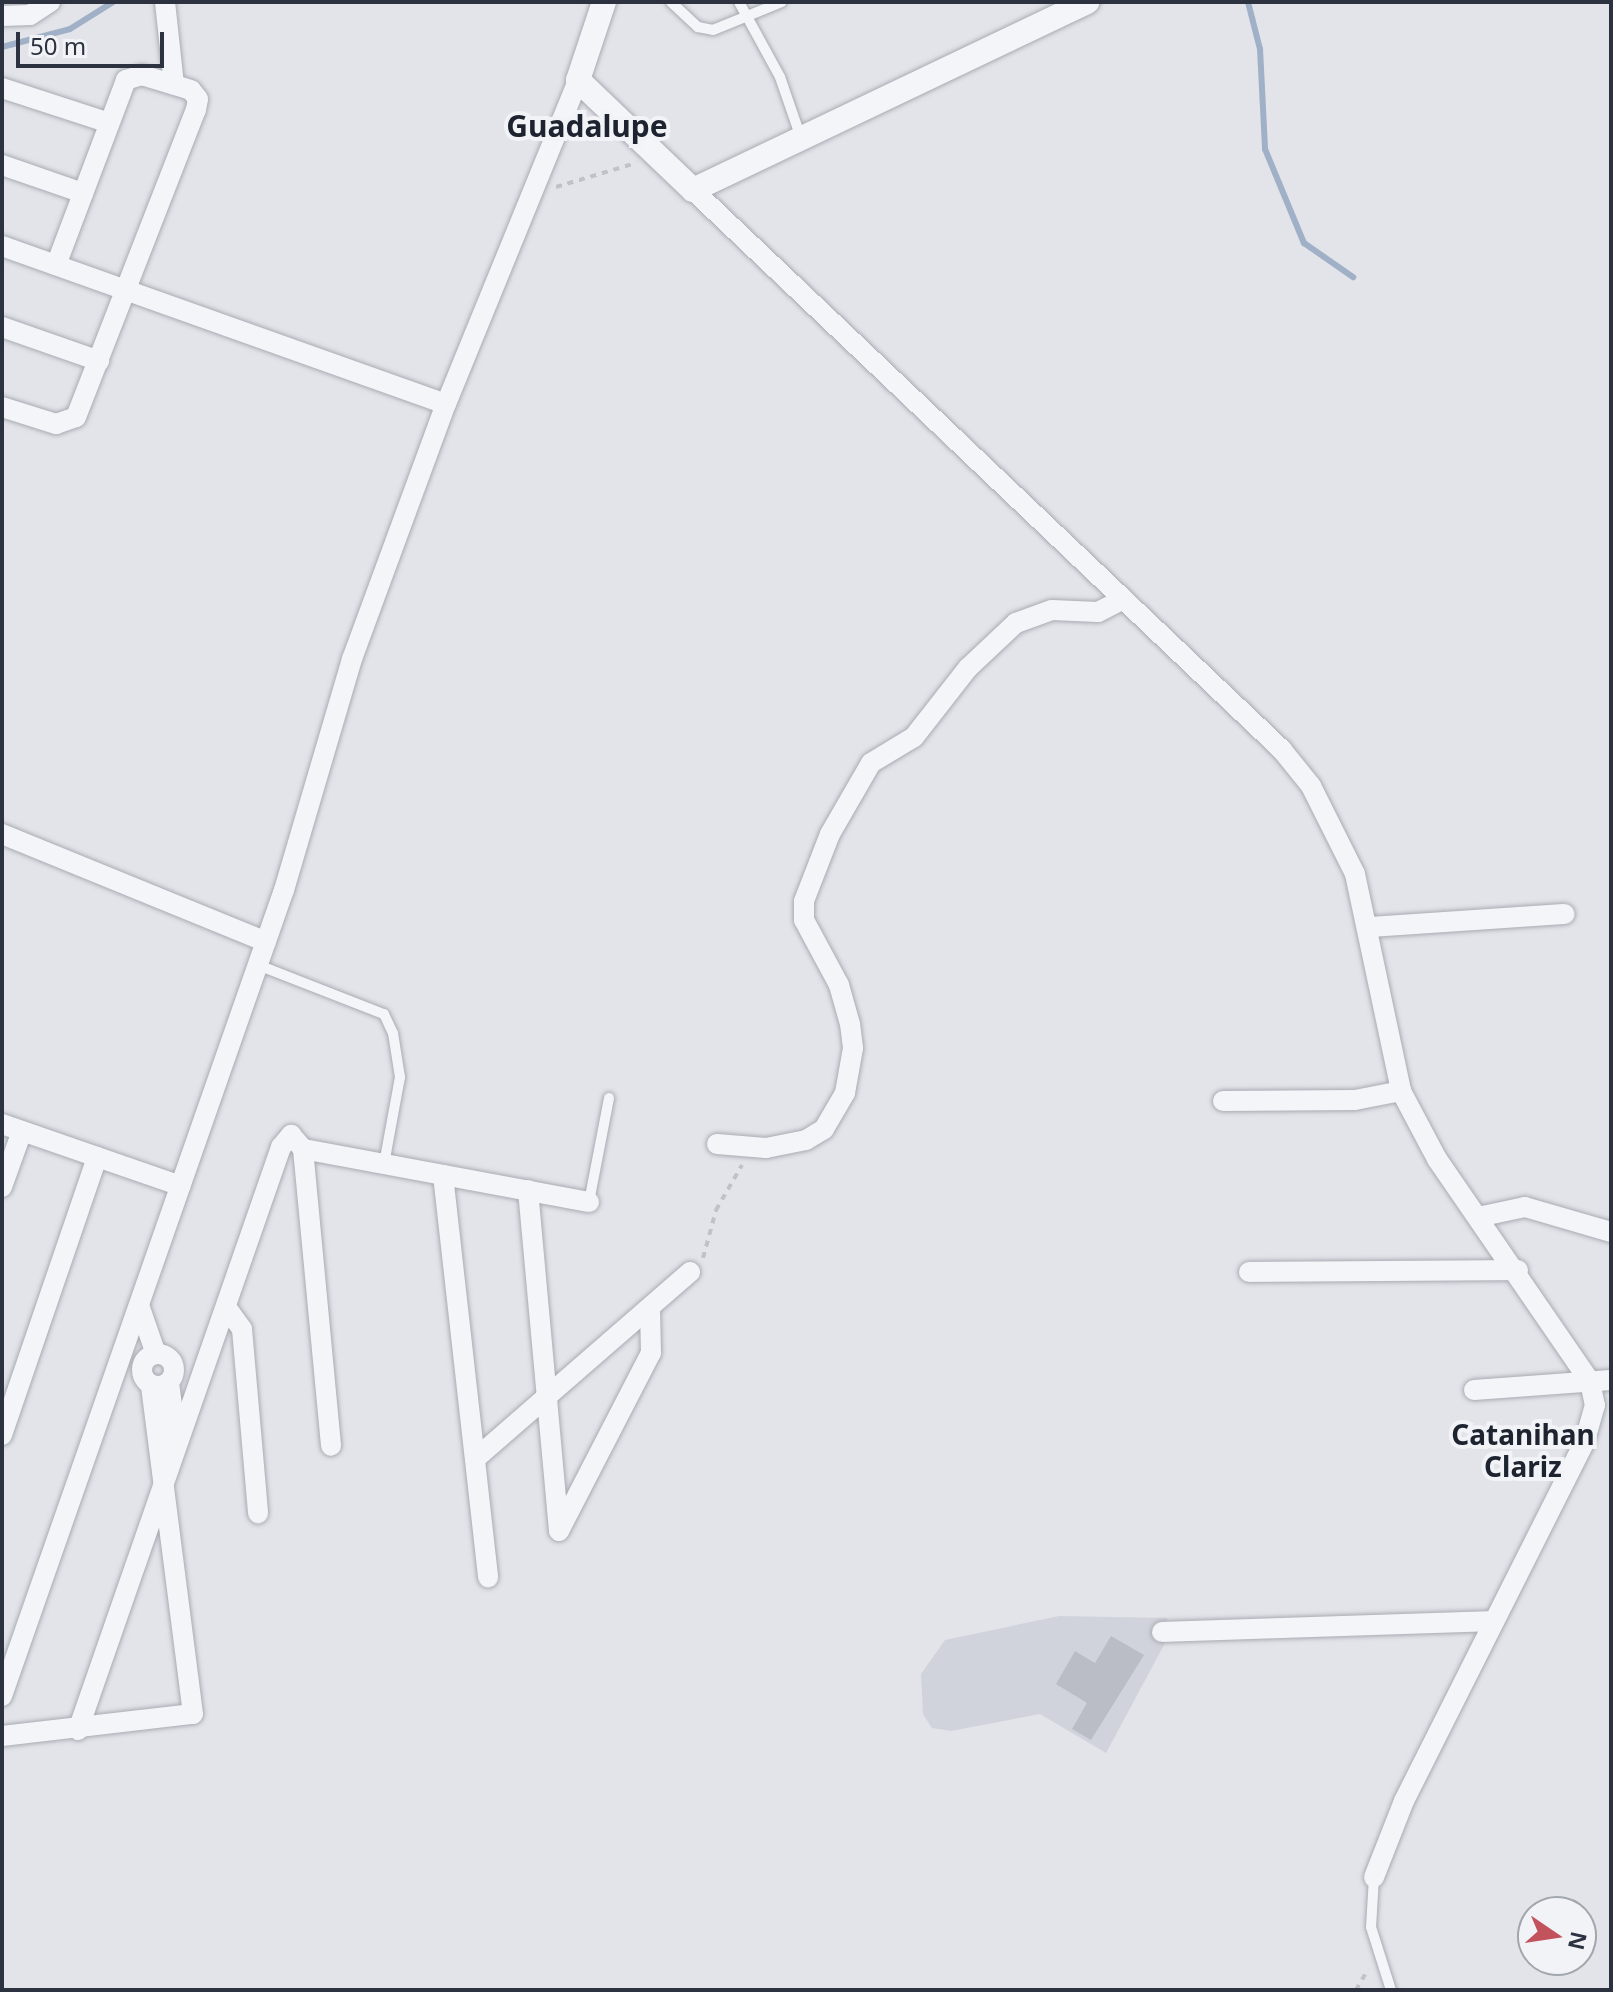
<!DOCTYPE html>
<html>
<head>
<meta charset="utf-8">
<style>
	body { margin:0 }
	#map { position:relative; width:1613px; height:1992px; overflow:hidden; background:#e2e4e9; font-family:"Noto Sans",sans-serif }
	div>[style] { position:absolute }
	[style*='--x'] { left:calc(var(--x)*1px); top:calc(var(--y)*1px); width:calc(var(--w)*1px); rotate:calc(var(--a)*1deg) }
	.built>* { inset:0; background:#d0d3db }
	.stream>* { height:6px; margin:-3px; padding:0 3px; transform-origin:3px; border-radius:3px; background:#a0b0c6 }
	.building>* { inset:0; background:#babdc5 }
	.path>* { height:4px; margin-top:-2px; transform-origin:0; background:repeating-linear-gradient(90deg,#c0c2c8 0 6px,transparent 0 12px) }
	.roads { filter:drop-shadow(0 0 2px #a8abb3) drop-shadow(0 0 2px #a8abb3) }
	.service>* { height:10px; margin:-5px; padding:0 5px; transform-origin:5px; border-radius:5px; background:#f4f5f8 }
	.minor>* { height:20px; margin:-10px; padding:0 10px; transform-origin:10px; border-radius:10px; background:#f4f5f8 }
	.minor>.ring { margin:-10px; padding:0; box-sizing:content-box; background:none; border:20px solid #f4f5f8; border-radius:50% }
	.tertiary>* { height:24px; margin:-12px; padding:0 12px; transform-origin:12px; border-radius:12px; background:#f4f5f8 }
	span { translate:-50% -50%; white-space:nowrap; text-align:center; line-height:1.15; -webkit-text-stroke:8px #f1f3f7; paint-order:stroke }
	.neighbourhood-label { font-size:28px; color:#1e2330; font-weight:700 }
	.quarter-label { font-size:30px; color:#1e2330; font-weight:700 }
	.frame { position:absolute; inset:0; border:4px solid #2c323f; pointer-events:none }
	.north { position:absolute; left:1517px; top:1896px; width:80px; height:80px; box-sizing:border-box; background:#f1f3f7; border:2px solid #a2a6ad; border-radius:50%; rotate:103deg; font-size:22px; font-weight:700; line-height:32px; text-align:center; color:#2c323f }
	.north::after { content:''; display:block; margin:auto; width:28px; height:36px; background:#c2535c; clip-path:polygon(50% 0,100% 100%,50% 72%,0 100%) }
	.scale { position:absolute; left:16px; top:32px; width:148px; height:36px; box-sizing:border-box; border:4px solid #2c323f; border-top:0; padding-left:10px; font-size:24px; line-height:28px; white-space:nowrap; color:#2c323f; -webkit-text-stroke:6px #f1f3f7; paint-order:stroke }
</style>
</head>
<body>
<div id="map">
	<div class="built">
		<div style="clip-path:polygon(1059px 1616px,1167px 1618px,1165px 1643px,1106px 1753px,1040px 1714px,951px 1731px,932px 1728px,923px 1714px,921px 1674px,945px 1640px)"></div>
	</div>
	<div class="stream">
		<div style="--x:1248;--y:2;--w:49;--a:75.7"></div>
		<div style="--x:1260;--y:49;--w:100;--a:87.1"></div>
		<div style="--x:1265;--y:149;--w:102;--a:67.5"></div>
		<div style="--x:1304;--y:243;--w:60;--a:34.8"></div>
		<div style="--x:2;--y:47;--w:70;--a:-14.8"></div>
		<div style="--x:70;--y:29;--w:51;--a:-32.1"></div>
	</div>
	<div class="building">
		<div style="clip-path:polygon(1111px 1636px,1144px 1655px,1091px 1740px,1072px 1729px,1087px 1703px,1056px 1684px,1075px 1651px,1095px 1663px)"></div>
	</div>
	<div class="path">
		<div style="--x:556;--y:187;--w:84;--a:-16.7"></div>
		<div style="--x:703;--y:1258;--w:50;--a:-74.8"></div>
		<div style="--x:716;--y:1210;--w:52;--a:-60"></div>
		<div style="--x:1356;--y:1990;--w:24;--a:-60"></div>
	</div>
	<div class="roads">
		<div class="service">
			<div style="--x:671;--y:2;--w:37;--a:43"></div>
			<div style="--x:698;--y:27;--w:15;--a:11"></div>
			<div style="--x:713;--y:30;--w:74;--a:-22.1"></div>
			<div style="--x:739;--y:2;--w:85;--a:61.3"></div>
			<div style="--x:780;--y:77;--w:65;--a:71"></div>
			<div style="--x:258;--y:965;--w:135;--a:21.3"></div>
			<div style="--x:384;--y:1014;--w:21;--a:65"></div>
			<div style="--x:393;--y:1033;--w:45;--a:81"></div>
			<div style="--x:400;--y:1077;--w:88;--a:100.4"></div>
			<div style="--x:589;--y:1202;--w:106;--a:-79.1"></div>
			<div style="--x:1374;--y:1877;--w:50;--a:93.4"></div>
			<div style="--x:1371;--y:1927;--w:66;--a:72.4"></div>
		</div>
		<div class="minor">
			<div style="--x:165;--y:2;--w:83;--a:83.8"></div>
			<div style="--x:2;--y:16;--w:28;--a:-2"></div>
			<div style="--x:30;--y:15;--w:24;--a:-33"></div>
			<div style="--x:2;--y:88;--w:113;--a:18.1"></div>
			<div style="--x:2;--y:165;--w:86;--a:19.1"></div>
			<div style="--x:693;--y:190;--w:813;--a:43.55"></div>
			<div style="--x:1282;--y:750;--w:46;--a:51.1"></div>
			<div style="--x:1311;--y:786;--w:98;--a:63.4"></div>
			<div style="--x:1355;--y:874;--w:222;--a:78"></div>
			<div style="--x:1401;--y:1091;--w:77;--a:62.1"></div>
			<div style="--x:1437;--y:1159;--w:270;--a:55.5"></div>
			<div style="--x:1590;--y:1382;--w:24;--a:78"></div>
			<div style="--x:1595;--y:1405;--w:40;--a:106"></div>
			<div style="--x:1584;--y:1443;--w:401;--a:116.7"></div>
			<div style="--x:1404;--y:1801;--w:82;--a:111.5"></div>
			<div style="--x:2;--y:246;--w:471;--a:19.6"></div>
			<div style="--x:2;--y:327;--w:103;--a:19.3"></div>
			<div style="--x:2;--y:407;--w:57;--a:17.5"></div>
			<div style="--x:56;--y:424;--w:21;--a:-19"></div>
			<div style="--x:76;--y:417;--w:330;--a:-68.7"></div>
			<div style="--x:196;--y:110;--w:11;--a:-80"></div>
			<div style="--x:198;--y:99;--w:11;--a:-128"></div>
			<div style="--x:191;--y:90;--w:51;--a:-163"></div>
			<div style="--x:142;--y:75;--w:17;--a:163"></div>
			<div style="--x:126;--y:80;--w:198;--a:110.7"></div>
			<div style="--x:2;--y:834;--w:285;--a:22.2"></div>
			<div style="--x:1369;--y:927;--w:196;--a:-3.8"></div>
			<div style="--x:1223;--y:1101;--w:132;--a:-0.4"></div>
			<div style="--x:1355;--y:1100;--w:47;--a:-11.1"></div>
			<div style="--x:2;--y:1124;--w:189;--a:19.1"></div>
			<div style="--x:717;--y:1144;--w:49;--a:4.7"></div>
			<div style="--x:766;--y:1148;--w:41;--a:-11.3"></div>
			<div style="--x:806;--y:1140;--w:21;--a:-31"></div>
			<div style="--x:824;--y:1129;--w:42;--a:-59.7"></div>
			<div style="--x:845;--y:1093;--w:46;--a:-79.9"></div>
			<div style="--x:853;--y:1048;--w:24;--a:-97"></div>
			<div style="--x:850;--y:1024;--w:41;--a:-105.8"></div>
			<div style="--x:839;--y:985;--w:74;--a:-118.3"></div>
			<div style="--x:804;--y:920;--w:19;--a:-90"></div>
			<div style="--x:804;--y:901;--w:72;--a:-68.8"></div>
			<div style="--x:830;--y:834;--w:82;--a:-60"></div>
			<div style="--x:871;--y:763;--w:50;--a:-31.2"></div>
			<div style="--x:914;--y:737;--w:88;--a:-52"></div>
			<div style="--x:968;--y:668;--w:66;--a:-43.2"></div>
			<div style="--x:1016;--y:623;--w:38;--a:-20"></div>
			<div style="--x:1052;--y:610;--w:46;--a:2.5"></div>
			<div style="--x:1098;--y:612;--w:28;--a:-27"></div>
			<div style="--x:303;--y:1149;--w:291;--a:10.5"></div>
			<div style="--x:443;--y:1175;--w:405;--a:83.6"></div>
			<div style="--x:2;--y:1187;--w:59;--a:-70.3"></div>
			<div style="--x:528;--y:1190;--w:342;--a:84.8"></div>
			<div style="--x:1478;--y:1217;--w:48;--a:-12"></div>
			<div style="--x:1525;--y:1207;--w:90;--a:16.2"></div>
			<div style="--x:1249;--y:1272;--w:269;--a:-0.4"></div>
			<div style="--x:139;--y:1305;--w:52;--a:70.9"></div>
			<div style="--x:226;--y:1307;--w:27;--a:54"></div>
			<div style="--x:242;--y:1329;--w:185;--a:85"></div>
			<div class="ring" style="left:142px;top:1354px;width:12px;height:12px"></div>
			<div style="--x:169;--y:1383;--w:60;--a:82.3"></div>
			<div style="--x:1474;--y:1390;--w:137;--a:-4.2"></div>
			<div style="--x:2;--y:1435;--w:294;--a:-71.1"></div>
			<div style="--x:475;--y:1459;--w:285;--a:-41"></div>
			<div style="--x:559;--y:1531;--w:200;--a:-62.7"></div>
			<div style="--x:651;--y:1353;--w:45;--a:-91.3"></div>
			<div style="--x:1162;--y:1632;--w:331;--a:-1.9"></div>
			<div style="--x:2;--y:1696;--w:854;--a:-70.72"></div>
			<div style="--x:284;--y:890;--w:241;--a:-73.6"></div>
			<div style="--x:352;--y:659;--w:272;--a:-69.8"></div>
			<div style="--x:446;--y:404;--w:350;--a:-67.8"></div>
			<div style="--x:78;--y:1730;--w:617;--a:-70.8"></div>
			<div style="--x:281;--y:1147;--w:16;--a:-50"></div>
			<div style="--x:291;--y:1135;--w:18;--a:49"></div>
			<div style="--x:303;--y:1149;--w:298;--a:84.6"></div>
			<div style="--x:2;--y:1736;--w:192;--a:-6.6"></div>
			<div style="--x:193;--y:1714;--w:332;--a:-97.3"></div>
		</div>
		<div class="tertiary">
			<div style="--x:604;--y:2;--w:82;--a:108.4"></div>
			<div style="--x:578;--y:80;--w:159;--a:43.7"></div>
			<div style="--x:693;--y:190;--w:437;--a:-25.5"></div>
		</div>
	</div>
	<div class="neighbourhood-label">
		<span style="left:1523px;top:1450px">Catanihan<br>Clariz</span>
	</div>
	<div class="quarter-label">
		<span style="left:587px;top:126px">Guadalupe</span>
	</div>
	<div class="frame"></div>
	<div class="north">N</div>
	<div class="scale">50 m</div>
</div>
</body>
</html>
